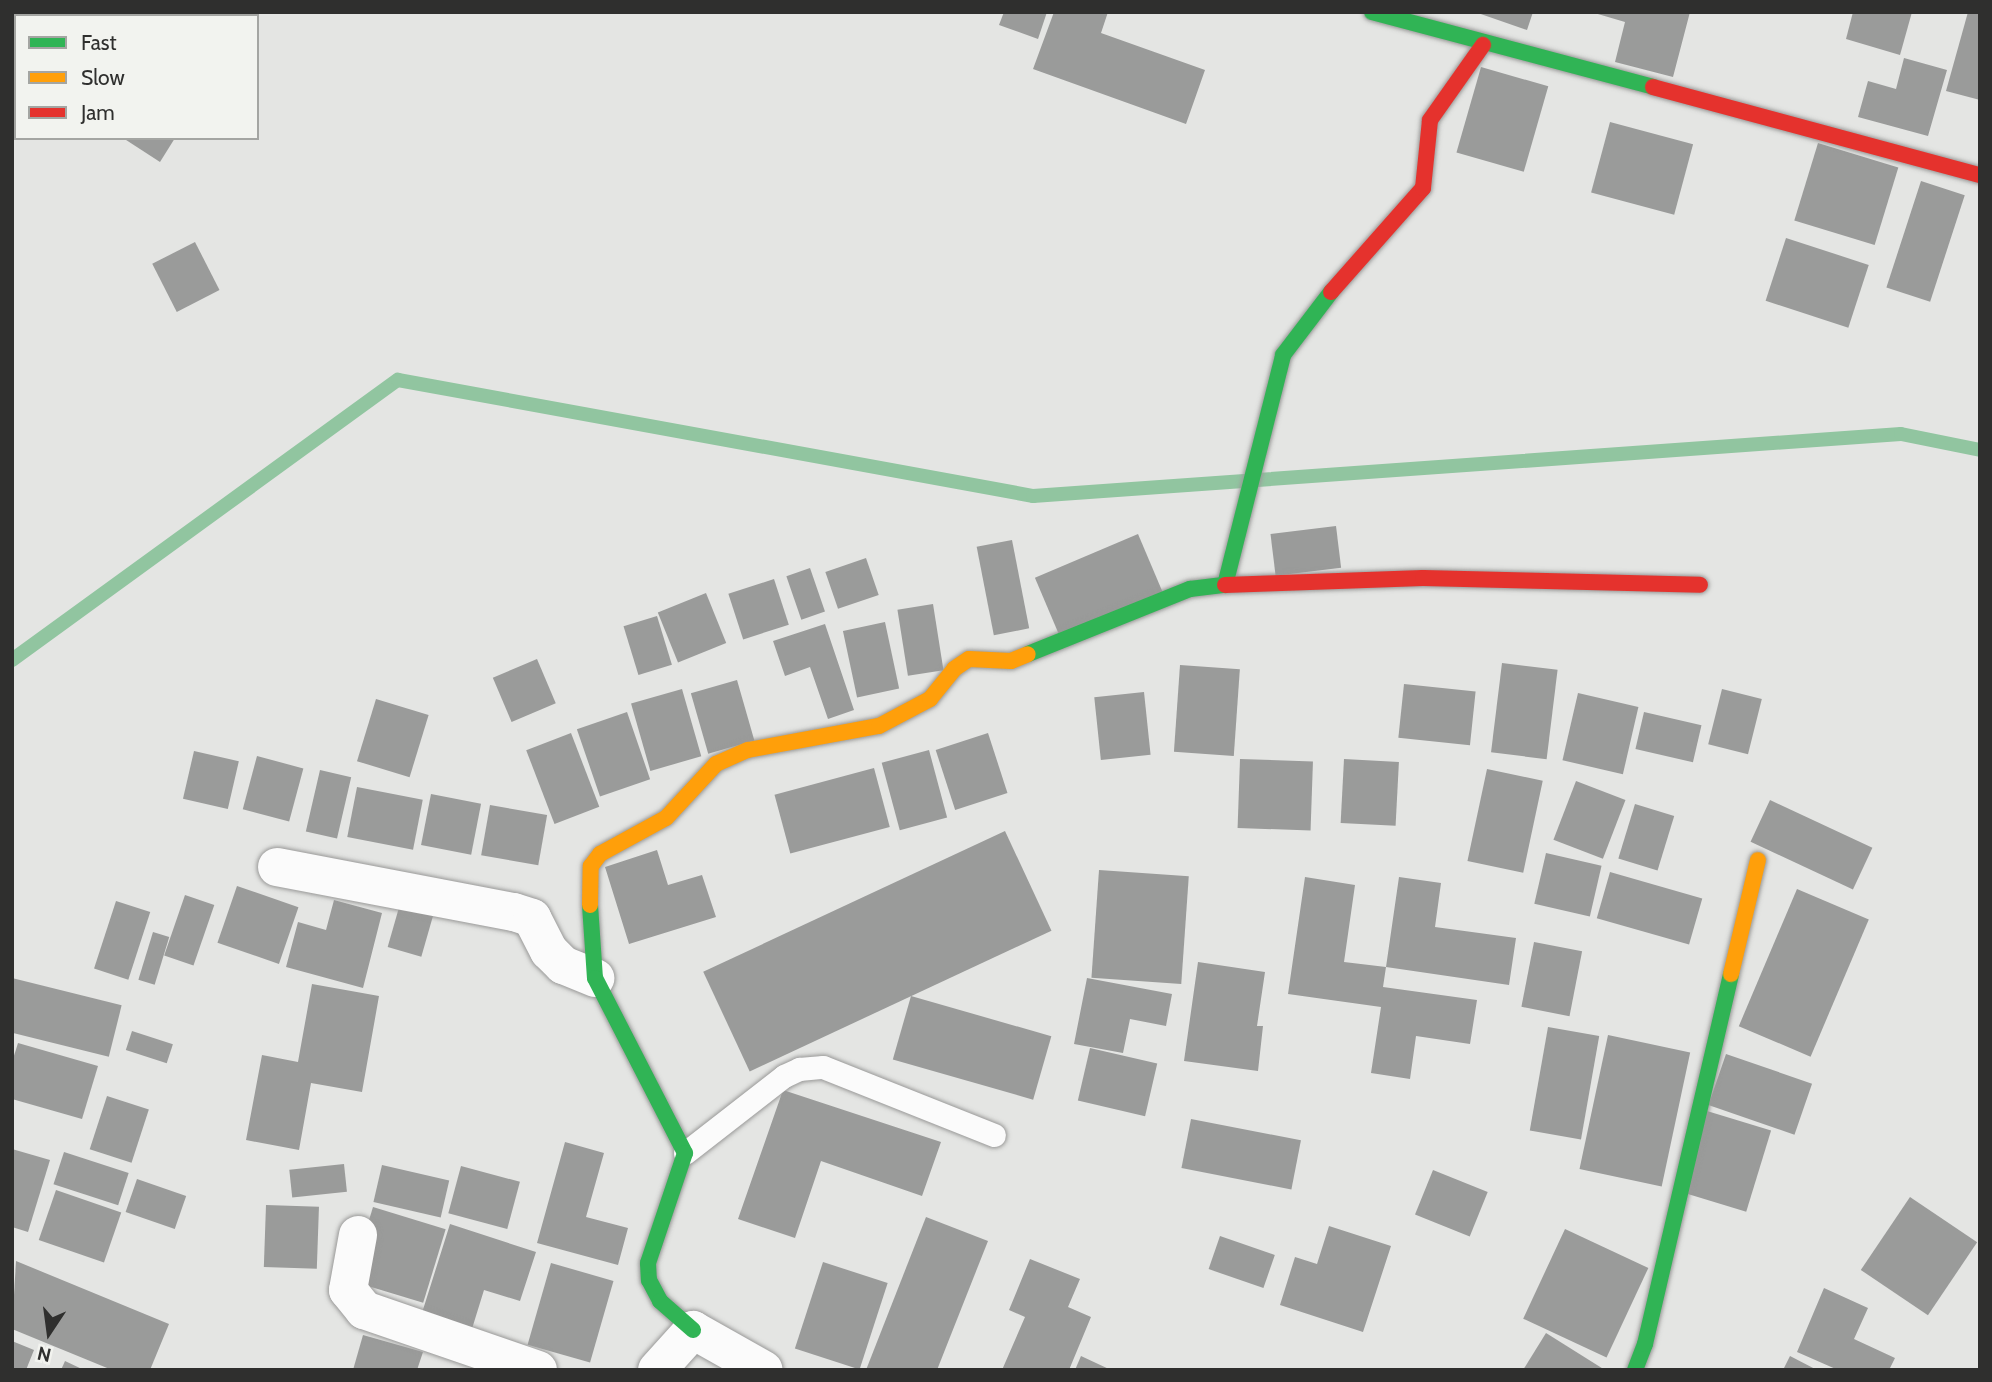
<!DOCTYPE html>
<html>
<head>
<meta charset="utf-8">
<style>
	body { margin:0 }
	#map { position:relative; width:1992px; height:1382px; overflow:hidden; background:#e4e5e3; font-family:Cabin,sans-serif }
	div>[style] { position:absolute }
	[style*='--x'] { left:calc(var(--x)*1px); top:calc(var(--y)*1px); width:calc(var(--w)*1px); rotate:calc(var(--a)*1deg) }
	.stream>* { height:14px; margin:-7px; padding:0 7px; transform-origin:7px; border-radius:7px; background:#91c5a0 }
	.building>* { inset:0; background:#9a9b9a; transform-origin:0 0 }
	.roads { filter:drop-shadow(0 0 2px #999998) drop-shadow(0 0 2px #999998) }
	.lane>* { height:23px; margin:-11.5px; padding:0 11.5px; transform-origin:11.5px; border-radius:11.5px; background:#fbfbfb }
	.street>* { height:38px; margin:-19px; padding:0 19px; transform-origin:19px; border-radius:19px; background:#fbfbfb }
	.fast>* { height:16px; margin:-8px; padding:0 8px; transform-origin:8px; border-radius:8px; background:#30b455 }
	.slow>* { height:16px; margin:-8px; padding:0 8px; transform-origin:8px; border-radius:8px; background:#ff9f0a }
	.jam>* { height:16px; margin:-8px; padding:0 8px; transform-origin:8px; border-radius:8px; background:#e5322d }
	span { translate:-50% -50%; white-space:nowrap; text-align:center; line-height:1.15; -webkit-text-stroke:7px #f2f3ef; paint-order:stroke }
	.frame { position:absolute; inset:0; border:14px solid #2f2f2e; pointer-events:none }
	.legend { position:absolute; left:14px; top:14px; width:245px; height:126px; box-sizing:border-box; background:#f2f3ef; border:2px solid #a4a5a2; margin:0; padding:9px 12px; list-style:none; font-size:21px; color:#2f2f2e }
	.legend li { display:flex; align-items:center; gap:14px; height:35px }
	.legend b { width:35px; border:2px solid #a4a5a2 }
	.north { position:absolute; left:14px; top:1298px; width:70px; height:70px; -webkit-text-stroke:5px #f2f3ef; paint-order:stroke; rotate:193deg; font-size:19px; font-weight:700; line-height:28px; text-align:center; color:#2f2f2e }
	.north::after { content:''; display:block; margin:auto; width:24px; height:32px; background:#2f2f2e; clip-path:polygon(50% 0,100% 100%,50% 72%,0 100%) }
</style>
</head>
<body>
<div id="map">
	<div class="stream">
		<div style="--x:12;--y:660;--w:477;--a:-36"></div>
		<div style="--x:398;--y:380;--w:646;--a:10.35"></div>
		<div style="--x:1033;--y:496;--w:870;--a:-4.09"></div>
		<div style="--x:1901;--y:434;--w:81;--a:11.4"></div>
	</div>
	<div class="building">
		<div style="clip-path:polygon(1004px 12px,1047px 12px,1038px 39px,999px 25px)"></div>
		<div style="clip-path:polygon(1054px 12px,1108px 12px,1101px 33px,1205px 70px,1186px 124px,1033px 69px)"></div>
		<div style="clip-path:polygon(1475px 12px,1533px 12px,1527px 30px)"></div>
		<div style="clip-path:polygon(1591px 12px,1690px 12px,1673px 77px,1615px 62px,1625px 22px)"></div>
		<div style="clip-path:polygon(1853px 12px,1912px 12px,1900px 55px,1846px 39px)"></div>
		<div style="clip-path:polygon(1968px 12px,1980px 12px,1980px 100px,1946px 91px)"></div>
		<div style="clip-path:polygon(12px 18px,16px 19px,12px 67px)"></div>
		<div style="clip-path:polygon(1904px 58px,1947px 70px,1928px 136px,1858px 117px,1868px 81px,1896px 89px)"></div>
		<div style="left:1481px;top:67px;width:70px;height:89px;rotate:16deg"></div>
		<div style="left:1610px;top:122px;width:86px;height:73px;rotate:15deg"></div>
		<div style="clip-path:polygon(123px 138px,175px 138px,160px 162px)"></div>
		<div style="left:1818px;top:143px;width:84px;height:81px;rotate:17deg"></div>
		<div style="left:1921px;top:181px;width:46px;height:112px;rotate:18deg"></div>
		<div style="left:1786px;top:238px;width:87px;height:66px;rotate:18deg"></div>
		<div style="left:195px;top:242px;width:54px;height:48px;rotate:63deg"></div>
		<div style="left:1336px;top:526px;width:42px;height:66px;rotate:83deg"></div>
		<div style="left:1138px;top:534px;width:64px;height:112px;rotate:67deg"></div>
		<div style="left:1012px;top:540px;width:90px;height:36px;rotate:79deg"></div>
		<div style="left:866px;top:558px;width:39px;height:43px;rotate:71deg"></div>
		<div style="left:810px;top:568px;width:46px;height:25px;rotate:71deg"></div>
		<div style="left:774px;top:579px;width:48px;height:48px;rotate:72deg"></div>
		<div style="left:706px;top:593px;width:54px;height:52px;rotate:68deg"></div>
		<div style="left:933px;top:604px;width:67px;height:36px;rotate:81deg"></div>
		<div style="left:657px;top:616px;width:51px;height:35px;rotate:73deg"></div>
		<div style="left:885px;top:622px;width:68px;height:43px;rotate:78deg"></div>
		<div style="clip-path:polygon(825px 624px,854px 710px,828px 719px,810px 667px,785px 676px,773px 641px)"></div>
		<div style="left:537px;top:659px;width:48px;height:48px;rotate:67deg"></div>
		<div style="left:1502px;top:663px;width:56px;height:90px;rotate:7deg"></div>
		<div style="left:1180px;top:665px;width:60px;height:87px;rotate:4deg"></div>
		<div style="left:737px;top:680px;width:63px;height:48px;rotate:74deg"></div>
		<div style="left:1404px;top:684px;width:72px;height:54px;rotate:6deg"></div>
		<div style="left:682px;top:689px;width:70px;height:53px;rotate:74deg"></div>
		<div style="left:1722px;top:689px;width:41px;height:57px;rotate:14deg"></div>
		<div style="left:1144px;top:692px;width:63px;height:50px;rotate:84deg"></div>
		<div style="left:1578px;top:693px;width:62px;height:69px;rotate:13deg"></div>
		<div style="left:376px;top:699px;width:55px;height:65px;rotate:17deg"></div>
		<div style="left:627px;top:712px;width:71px;height:53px;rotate:71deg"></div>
		<div style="left:1644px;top:712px;width:59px;height:38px;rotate:13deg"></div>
		<div style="left:571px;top:733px;width:79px;height:48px;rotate:69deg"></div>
		<div style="left:988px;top:733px;width:63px;height:55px;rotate:72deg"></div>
		<div style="left:929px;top:750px;width:70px;height:49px;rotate:75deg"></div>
		<div style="left:194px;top:751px;width:46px;height:49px;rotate:13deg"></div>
		<div style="left:257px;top:756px;width:48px;height:55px;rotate:15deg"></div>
		<div style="left:1240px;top:759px;width:73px;height:69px;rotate:2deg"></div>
		<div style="left:1344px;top:759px;width:55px;height:64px;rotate:3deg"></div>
		<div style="left:874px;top:768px;width:61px;height:103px;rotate:75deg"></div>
		<div style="left:1487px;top:769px;width:57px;height:94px;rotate:12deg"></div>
		<div style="left:320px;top:770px;width:32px;height:63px;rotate:13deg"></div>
		<div style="left:1576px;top:781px;width:53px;height:63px;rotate:21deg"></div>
		<div style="left:357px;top:787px;width:67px;height:51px;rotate:11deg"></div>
		<div style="left:431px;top:794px;width:51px;height:52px;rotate:11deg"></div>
		<div style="left:1770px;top:800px;width:113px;height:46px;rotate:25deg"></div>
		<div style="left:1635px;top:804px;width:41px;height:57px;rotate:17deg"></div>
		<div style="left:490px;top:805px;width:58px;height:51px;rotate:10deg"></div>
		<div style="left:1005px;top:831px;width:110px;height:333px;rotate:65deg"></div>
		<div style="clip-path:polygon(657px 850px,668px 885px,702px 875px,716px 917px,629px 944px,605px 867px)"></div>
		<div style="left:1546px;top:853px;width:57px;height:52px;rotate:13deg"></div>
		<div style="left:1099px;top:870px;width:90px;height:108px;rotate:4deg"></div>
		<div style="left:1610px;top:872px;width:96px;height:48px;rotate:16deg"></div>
		<div style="clip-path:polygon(1305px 877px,1355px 885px,1344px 962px,1386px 967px,1383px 987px,1477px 1000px,1470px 1044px,1416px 1036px,1410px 1079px,1371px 1073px,1381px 1007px,1288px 994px)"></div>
		<div style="clip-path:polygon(1399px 877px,1441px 883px,1435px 927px,1516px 938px,1509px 985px,1386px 967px)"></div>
		<div style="left:237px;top:886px;width:65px;height:60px;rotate:19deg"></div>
		<div style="left:1797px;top:889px;width:78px;height:149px;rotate:23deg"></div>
		<div style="left:185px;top:895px;width:31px;height:64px;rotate:19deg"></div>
		<div style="left:402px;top:897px;width:35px;height:52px;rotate:16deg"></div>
		<div style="clip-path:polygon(334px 900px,382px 913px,363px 988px,286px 967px,298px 922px,326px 930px)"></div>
		<div style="left:116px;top:901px;width:36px;height:71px;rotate:18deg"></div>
		<div style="left:153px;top:932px;width:17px;height:50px;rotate:17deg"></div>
		<div style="left:1534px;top:942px;width:49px;height:66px;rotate:11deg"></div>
		<div style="clip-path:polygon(1198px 962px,1265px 972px,1257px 1026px,1263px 1026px,1258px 1071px,1184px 1061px)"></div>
		<div style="left:12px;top:978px;width:113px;height:53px;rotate:14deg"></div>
		<div style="clip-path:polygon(1087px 978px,1172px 994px,1166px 1026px,1130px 1019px,1123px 1053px,1074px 1044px)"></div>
		<div style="clip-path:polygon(312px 984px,379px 996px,362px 1092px,311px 1083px,299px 1150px,246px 1140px,262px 1055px,298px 1062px)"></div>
		<div style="left:911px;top:996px;width:146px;height:66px;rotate:16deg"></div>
		<div style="left:1548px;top:1027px;width:52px;height:105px;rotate:10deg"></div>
		<div style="left:132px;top:1031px;width:43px;height:20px;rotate:18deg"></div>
		<div style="left:1608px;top:1035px;width:84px;height:137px;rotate:12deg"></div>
		<div style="clip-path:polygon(18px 1043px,98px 1066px,82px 1119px,12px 1099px,12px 1062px)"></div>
		<div style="left:1090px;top:1048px;width:69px;height:54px;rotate:13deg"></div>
		<div style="left:1726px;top:1054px;width:91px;height:54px;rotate:19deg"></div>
		<div style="clip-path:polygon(783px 1090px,941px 1142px,922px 1196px,821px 1161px,795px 1238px,738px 1219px)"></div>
		<div style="left:107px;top:1096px;width:44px;height:56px;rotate:18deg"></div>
		<div style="left:1707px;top:1111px;width:67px;height:85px;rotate:17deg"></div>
		<div style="left:1191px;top:1119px;width:112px;height:50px;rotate:11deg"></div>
		<div style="clip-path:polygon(565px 1142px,604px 1153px,586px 1217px,628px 1228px,618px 1265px,537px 1243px)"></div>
		<div style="clip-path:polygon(12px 1149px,50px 1160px,28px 1232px,12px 1227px)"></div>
		<div style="left:64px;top:1152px;width:68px;height:34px;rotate:18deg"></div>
		<div style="left:344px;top:1164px;width:28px;height:55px;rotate:84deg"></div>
		<div style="left:382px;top:1165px;width:69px;height:38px;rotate:13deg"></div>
		<div style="left:461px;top:1166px;width:61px;height:49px;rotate:15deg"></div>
		<div style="left:1433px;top:1170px;width:59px;height:48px;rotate:22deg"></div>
		<div style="left:137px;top:1179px;width:52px;height:35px;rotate:19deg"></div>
		<div style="left:56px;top:1190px;width:69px;height:53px;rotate:19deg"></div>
		<div style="left:1910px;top:1197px;width:81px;height:88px;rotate:34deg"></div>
		<div style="left:266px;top:1205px;width:53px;height:62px;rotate:2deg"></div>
		<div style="left:373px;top:1207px;width:76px;height:77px;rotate:17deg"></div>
		<div style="clip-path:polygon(926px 1217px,988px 1241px,937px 1370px,866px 1370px)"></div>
		<div style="clip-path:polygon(450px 1224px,536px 1252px,520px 1301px,484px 1290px,471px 1332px,421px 1316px)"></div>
		<div style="clip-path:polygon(1329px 1226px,1391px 1246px,1363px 1332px,1280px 1305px,1295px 1257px,1317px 1264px)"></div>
		<div style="left:1565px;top:1229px;width:92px;height:99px;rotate:25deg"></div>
		<div style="left:1220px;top:1236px;width:58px;height:35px;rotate:19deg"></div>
		<div style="clip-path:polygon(1030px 1259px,1080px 1279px,1068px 1307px,1091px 1317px,1069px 1370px,1002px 1370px,1025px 1317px,1009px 1310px)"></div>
		<div style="clip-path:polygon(16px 1261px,169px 1324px,150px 1370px,112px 1370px,12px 1329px)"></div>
		<div style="left:823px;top:1262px;width:68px;height:91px;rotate:18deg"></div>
		<div style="left:551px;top:1263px;width:65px;height:85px;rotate:16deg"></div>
		<div style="clip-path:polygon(1824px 1288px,1868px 1308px,1854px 1339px,1895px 1358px,1889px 1370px,1838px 1370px,1797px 1352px)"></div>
		<div style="clip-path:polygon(1546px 1333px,1605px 1370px,1523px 1370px)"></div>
		<div style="clip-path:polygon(363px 1335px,423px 1352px,417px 1370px,353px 1370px)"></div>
		<div style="clip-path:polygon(12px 1341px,34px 1350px,26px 1370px,12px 1370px)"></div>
		<div style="clip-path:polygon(1081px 1356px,1111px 1370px,1075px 1370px)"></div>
		<div style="clip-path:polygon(1790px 1356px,1817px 1370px,1783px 1370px)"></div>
		<div style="clip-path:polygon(65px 1361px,84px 1370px,61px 1370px)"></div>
	</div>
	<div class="roads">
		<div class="lane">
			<div style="--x:685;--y:1153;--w:125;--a:-37.9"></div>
			<div style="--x:784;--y:1076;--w:17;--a:-25"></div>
			<div style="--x:799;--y:1069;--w:24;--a:-5"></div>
			<div style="--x:823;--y:1067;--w:184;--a:21.7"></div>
		</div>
		<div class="street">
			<div style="--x:277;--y:867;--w:241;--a:10.8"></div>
			<div style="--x:514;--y:912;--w:19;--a:18"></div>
			<div style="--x:532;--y:918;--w:37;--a:63"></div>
			<div style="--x:549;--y:951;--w:20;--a:45"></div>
			<div style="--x:563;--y:965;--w:35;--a:22"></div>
			<div style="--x:358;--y:1235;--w:56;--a:100.3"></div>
			<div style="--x:348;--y:1290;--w:26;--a:51"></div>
			<div style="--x:364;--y:1310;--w:184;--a:19"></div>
			<div style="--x:657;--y:1370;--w:54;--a:-48"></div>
			<div style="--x:693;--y:1330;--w:81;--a:29.4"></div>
		</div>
		<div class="fast">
			<div style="--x:1372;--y:12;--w:291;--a:14.9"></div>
			<div style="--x:1028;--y:654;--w:175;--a:-21.9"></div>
			<div style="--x:1190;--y:589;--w:35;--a:-7"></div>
			<div style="--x:1225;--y:585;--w:237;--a:-75.8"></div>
			<div style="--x:1283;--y:355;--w:79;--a:-52.7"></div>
			<div style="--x:590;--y:905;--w:73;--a:86.1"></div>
			<div style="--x:595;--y:978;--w:197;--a:62.8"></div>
			<div style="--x:685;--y:1153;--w:116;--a:108.6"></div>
			<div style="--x:648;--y:1263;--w:17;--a:87"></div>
			<div style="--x:649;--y:1280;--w:24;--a:62"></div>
			<div style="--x:660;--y:1301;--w:44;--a:41.3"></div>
			<div style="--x:1635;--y:1370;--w:28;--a:-69"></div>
			<div style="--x:1645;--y:1344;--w:380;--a:-76.9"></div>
		</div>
		<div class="slow">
			<div style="--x:590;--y:905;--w:39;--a:-89"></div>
			<div style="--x:591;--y:866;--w:15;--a:-53"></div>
			<div style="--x:600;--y:854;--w:75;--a:-28.6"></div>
			<div style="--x:666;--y:818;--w:74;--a:-47.2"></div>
			<div style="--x:716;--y:764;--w:35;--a:-24"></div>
			<div style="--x:748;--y:750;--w:133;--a:-10.4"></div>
			<div style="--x:879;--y:726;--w:58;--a:-27.9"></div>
			<div style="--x:930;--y:699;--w:38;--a:-51"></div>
			<div style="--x:954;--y:669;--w:18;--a:-34"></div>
			<div style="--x:969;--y:659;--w:42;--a:2.7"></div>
			<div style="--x:1011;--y:661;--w:18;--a:-22"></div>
			<div style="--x:1731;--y:974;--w:117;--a:-76.7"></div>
		</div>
		<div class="jam">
			<div style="--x:1653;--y:87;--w:339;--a:15.1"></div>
			<div style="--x:1331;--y:292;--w:139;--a:-48.5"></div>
			<div style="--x:1423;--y:188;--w:68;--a:-84.1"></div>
			<div style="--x:1430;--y:120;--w:92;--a:-54.8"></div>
			<div style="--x:1225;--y:585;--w:198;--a:-2"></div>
			<div style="--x:1423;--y:578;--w:277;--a:1.4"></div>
		</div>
	</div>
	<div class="frame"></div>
	<ul class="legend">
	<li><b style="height:9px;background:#30b455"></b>Fast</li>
	<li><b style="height:9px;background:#ff9f0a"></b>Slow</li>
	<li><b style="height:9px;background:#e5322d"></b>Jam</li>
	</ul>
	<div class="north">N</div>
</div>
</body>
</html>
